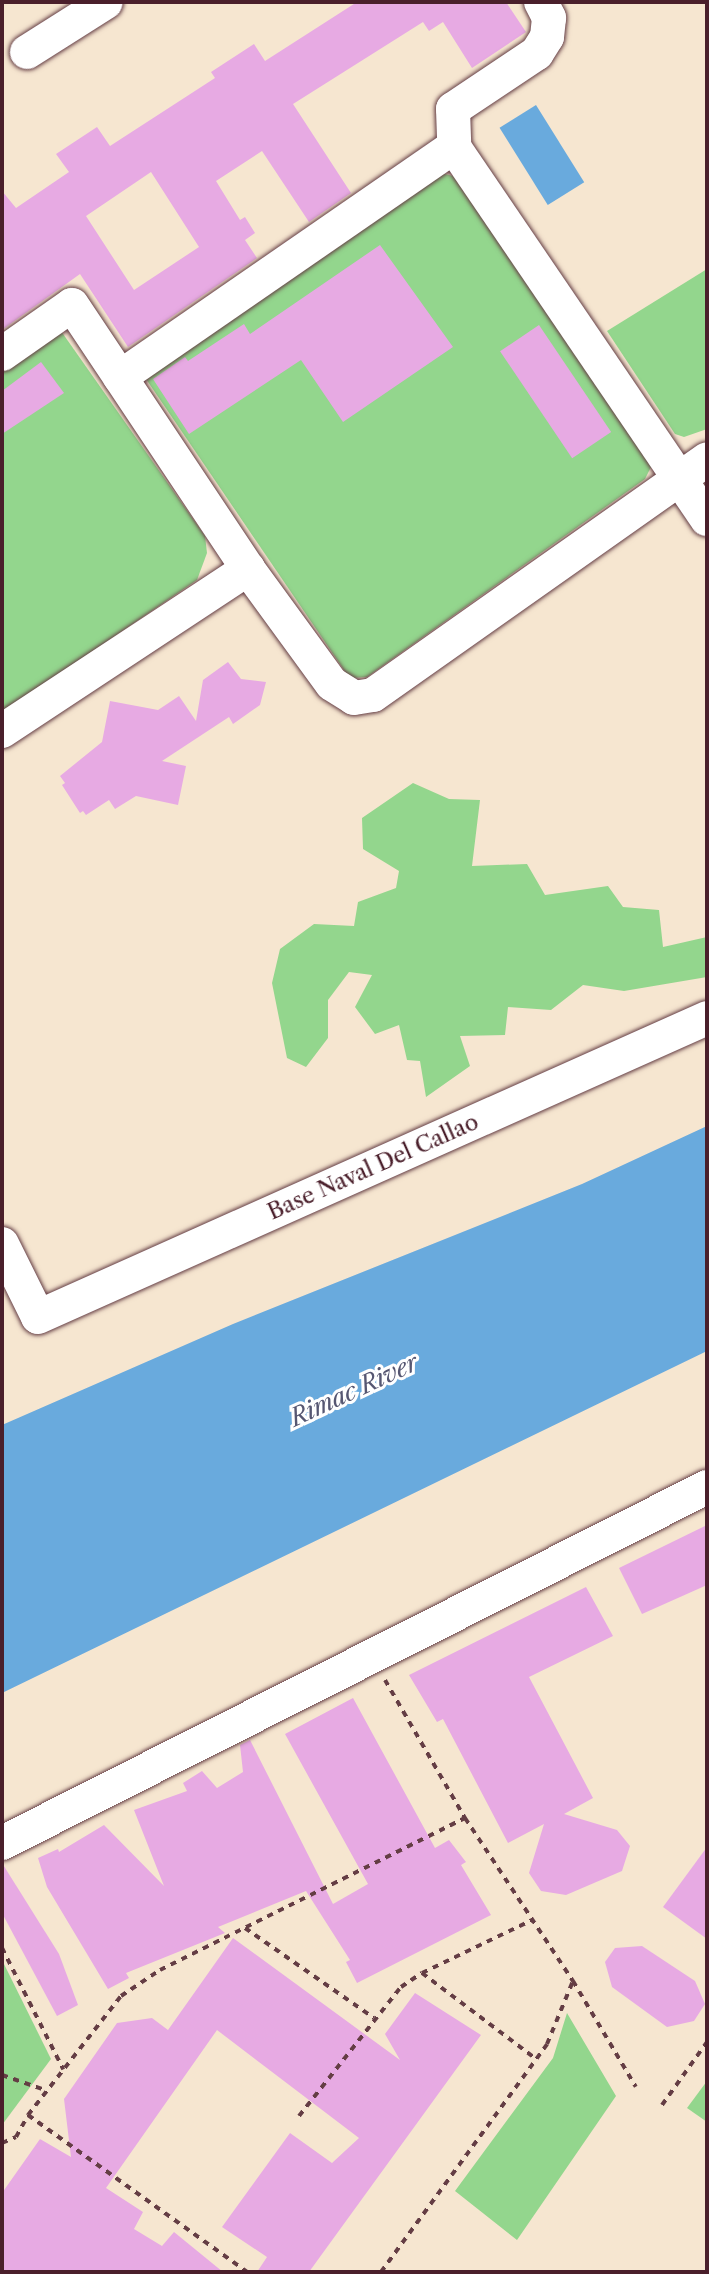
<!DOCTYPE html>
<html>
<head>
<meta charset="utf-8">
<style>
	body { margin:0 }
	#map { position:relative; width:709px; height:2274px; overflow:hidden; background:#f6e6d0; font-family:"Libre Caslon Text",serif }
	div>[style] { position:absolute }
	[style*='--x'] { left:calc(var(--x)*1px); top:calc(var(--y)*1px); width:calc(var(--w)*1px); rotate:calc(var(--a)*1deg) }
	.green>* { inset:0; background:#93d68d }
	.water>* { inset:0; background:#69aadd; transform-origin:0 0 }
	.building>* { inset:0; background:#e7aae3; transform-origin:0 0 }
	.path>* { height:4px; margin-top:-2px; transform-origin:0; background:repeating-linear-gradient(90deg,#643d44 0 6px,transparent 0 12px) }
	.roads { filter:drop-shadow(0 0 2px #643d44) drop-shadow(0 0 2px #643d44) }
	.minor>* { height:34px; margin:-17px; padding:0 17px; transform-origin:17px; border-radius:17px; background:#fff }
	span { translate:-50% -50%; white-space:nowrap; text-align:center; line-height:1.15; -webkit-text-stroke:6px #fff; paint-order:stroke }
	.street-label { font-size:22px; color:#4a1f2b }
	.water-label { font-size:24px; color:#565772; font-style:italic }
	.frame { position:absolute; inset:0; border:4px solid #4a1f2b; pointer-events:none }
</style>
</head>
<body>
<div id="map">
	<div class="green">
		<div style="clip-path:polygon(445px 174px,453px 176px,652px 465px,645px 479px,367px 677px,353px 678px,346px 673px,146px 379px,438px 175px)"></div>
		<div style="clip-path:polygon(707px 269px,707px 429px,684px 437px,675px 434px,607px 331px)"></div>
		<div style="clip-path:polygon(61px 331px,205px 536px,207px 553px,197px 580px,2px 713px,2px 372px)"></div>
		<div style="clip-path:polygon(413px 783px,449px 799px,480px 800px,472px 866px,527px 864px,545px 895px,608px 886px,623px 907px,659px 910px,663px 947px,707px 937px,707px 977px,624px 991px,583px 985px,551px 1010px,508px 1007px,505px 1035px,460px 1036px,470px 1066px,426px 1097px,420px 1061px,407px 1060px,399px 1025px,375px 1034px,355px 1007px,372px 975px,349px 972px,328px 1000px,328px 1038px,306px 1067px,287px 1058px,272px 983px,280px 949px,314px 924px,354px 926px,358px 902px,396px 888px,399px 871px,363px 849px,362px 818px)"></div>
		<div style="clip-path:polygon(2px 1960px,51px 2059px,2px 2125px)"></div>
		<div style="clip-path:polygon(567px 2013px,616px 2096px,517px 2240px,455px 2191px,553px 2058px)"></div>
		<div style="clip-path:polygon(707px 2081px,707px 2122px,687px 2108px)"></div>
	</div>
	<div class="water">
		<div style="left:536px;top:105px;width:91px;height:43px;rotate:58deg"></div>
		<div style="clip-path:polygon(707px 1126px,707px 1351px,2px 1693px,2px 1425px,233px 1324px,582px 1184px)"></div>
	</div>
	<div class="building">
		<div style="clip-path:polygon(evenodd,357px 2px,506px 2px,526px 32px,472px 68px,443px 22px,429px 31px,423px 22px,293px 104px,351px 193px,309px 222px,262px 151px,216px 181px,240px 220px,245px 217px,255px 233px,245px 240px,257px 258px,128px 347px,80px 274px,2px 330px,2px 191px,16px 208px,69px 172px,56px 154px,97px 127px,110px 146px,215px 78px,211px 72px,254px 44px,265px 61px,357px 2px,151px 172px,199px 247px,134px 290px,86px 216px,151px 172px)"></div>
		<div style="clip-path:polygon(380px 245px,453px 347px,343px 422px,301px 360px,189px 434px,153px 379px,185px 357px,188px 361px,244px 324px,250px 334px)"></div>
		<div style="left:539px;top:325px;width:129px;height:47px;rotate:56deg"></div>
		<div style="clip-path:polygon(41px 362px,64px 393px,2px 434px,2px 391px)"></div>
		<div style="clip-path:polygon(228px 662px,241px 679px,266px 682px,260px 705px,233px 724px,229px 717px,162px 761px,186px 766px,178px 805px,136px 796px,115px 809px,109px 800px,86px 815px,83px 811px,80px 813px,62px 785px,65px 783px,60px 776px,102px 742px,110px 701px,158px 710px,179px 696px,196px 721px,203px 680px)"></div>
		<div style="clip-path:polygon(707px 1525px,707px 1585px,642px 1614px,619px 1568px)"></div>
		<div style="clip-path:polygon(586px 1587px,613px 1636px,529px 1677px,593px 1798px,564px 1814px,617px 1830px,630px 1846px,622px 1871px,566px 1895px,541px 1891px,529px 1873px,544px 1824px,508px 1843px,443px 1719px,437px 1722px,409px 1675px)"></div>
		<div style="clip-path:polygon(353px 1698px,435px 1848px,449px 1840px,466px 1862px,461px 1865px,491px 1915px,357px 1983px,346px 1962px,350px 1960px,306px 1891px,218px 1927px,225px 1933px,126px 1973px,129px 1978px,108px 1989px,47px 1887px,38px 1858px,58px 1849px,59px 1852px,104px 1825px,164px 1886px,134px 1810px,187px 1791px,183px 1783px,202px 1771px,217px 1788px,243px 1772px,240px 1745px,250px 1740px,333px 1904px,368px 1884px,285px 1734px)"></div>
		<div style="clip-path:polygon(707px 1847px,707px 1939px,663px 1907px)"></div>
		<div style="clip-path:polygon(2px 1863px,59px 1954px,78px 2005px,57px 2016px,2px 1913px)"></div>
		<div style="clip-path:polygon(233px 1938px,400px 2060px,385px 2034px,415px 1993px,481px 2035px,309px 2272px,257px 2272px,267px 2257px,222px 2227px,290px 2133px,332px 2163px,359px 2138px,217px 2030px,106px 2188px,143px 2212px,134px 2229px,162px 2246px,174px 2232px,223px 2272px,2px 2272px,2px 2193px,40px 2139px,71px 2157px,64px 2099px,117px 2023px,152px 2018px,168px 2030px)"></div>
		<div style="clip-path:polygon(642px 1946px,695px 1981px,705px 2004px,694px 2021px,667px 2027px,612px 1987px,605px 1962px,615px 1948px)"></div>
	</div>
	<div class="path">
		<div style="--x:385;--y:1680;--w:160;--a:59.9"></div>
		<div style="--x:465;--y:1818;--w:196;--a:56.5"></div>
		<div style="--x:573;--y:1981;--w:123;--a:59.3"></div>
		<div style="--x:245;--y:1928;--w:157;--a:34.9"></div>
		<div style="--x:2;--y:1948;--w:136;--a:63.2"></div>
		<div style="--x:422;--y:1973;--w:143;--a:37"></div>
		<div style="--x:2;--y:2075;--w:46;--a:19.2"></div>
		<div style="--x:662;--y:2105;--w:77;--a:-54.5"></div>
		<div style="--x:28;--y:2115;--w:269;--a:35.6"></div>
		<div style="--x:299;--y:2116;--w:164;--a:-51.7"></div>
		<div style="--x:401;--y:1987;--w:25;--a:-34"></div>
		<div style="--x:422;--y:1973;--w:122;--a:-25.7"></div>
		<div style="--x:2;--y:2143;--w:15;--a:-23"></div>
		<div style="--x:16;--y:2137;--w:25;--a:-61"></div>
		<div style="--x:28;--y:2115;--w:151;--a:-52"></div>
		<div style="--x:121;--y:1996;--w:47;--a:-33.7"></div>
		<div style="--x:160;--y:1970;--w:341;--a:-26.5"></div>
		<div style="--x:381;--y:2272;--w:282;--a:-53.9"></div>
		<div style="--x:547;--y:2044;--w:68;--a:-67.6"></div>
	</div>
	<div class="roads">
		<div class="minor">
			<div style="--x:541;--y:2;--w:18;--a:63"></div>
			<div style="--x:549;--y:18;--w:19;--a:96"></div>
			<div style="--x:547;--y:37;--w:19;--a:122"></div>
			<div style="--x:537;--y:53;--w:101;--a:146.3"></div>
			<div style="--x:453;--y:109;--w:38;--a:88"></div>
			<div style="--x:454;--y:147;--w:450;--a:55.8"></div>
			<div style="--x:27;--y:52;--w:93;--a:-32.3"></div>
			<div style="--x:2;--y:354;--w:85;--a:-35"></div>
			<div style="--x:72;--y:305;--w:317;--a:56.3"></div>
			<div style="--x:120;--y:377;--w:406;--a:-34.6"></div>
			<div style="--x:2;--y:731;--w:295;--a:-33.4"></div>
			<div style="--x:248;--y:569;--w:142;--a:53.9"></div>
			<div style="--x:332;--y:684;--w:26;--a:32"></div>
			<div style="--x:354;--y:698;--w:19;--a:-9"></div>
			<div style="--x:373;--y:695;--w:409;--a:-35.2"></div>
			<div style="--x:2;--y:1244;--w:81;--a:63.7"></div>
			<div style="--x:38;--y:1317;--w:733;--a:-24.08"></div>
			<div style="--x:2;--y:1843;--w:790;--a:-26.79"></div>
		</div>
	</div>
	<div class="street-label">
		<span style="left:373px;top:1167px;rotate:-24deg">Base Naval Del Callao</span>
	</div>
	<div class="water-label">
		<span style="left:354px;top:1390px;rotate:-25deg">Rimac River</span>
	</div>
	<div class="frame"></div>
</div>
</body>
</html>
